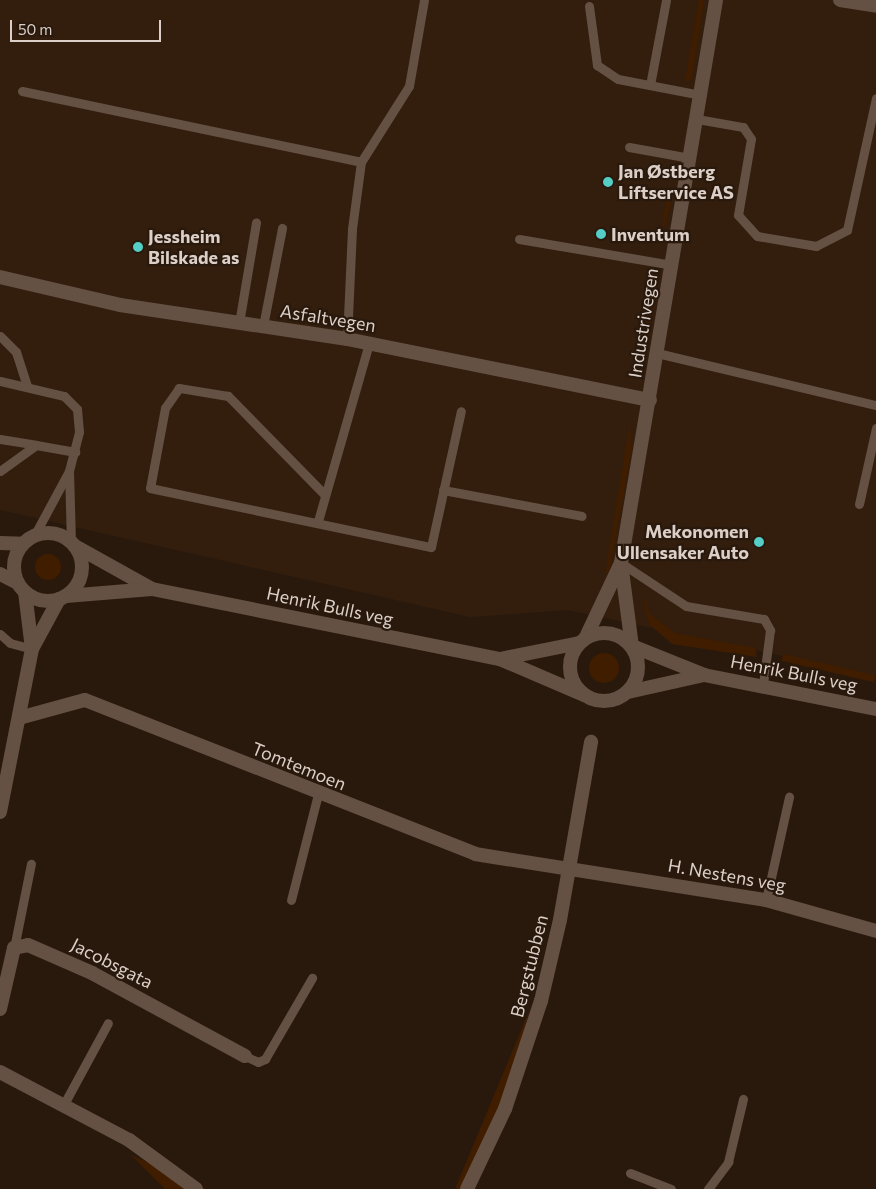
<!DOCTYPE html>
<html>
<head>
<meta charset="utf-8">
<style>
	body { margin:0 }
	#map { position:relative; width:876px; height:1189px; overflow:hidden; background:#29190d; font-family:Commissioner,sans-serif }
	div>[style] { position:absolute }
	[style*='--x'] { left:calc(var(--x)*1px); top:calc(var(--y)*1px); width:calc(var(--w)*1px); rotate:calc(var(--a)*1deg) }
	.built>* { inset:0; background:#331e0d }
	.green>* { inset:0; background:#411d00; transform-origin:0 0 }
	.round { border-radius:50% }
	.service>* { height:9px; margin:-4.5px; padding:0 4.5px; transform-origin:4.5px; border-radius:4.5px; background:#645143 }
	.minor>* { height:14px; margin:-7px; padding:0 7px; transform-origin:7px; border-radius:7px; background:#645143 }
	.tertiary>* { height:14px; margin:-7px; padding:0 7px; transform-origin:7px; border-radius:7px; background:#645143 }
	.tertiary>.ring { margin:-7px; padding:0; box-sizing:content-box; background:none; border:14px solid #645143; border-radius:50% }
	.dots>* { width:14px; height:14px; translate:-50% -50%; box-sizing:border-box; border:2px solid #29190d; border-radius:50% }
	span { translate:-50% -50%; white-space:nowrap; text-align:center; line-height:1.15; -webkit-text-stroke:4.5px #29190d; paint-order:stroke }
	.poi-label { font-size:18px; color:#dbcfc7; font-weight:700 }
	.left { translate:0 -50%; text-align:left }
	.right { translate:-100% -50%; text-align:right }
	.street-label { font-size:18px; color:#dbcfc7 }
	.scale { position:absolute; left:10px; top:20px; width:151px; height:22px; box-sizing:border-box; border:2px solid #dbcfc7; border-top:0; padding-left:6px; font-size:15px; line-height:18px; white-space:nowrap; color:#dbcfc7; -webkit-text-stroke:4px #29190d; paint-order:stroke }
</style>
</head>
<body>
<div id="map">
	<div class="built">
		<div style="clip-path:polygon(0 0,876px 0,876px 676px,568px 610px,470px 617px,0 510px)"></div>
	</div>
	<div class="green">
		<div style="clip-path:polygon(699px 0,704px 0,691px 80px,685px 82px)"></div>
		<div style="clip-path:polygon(667px 195px,671px 203px,659px 244px)"></div>
		<div style="clip-path:polygon(655px 272px,659px 275px,645px 365px,639px 369px)"></div>
		<div style="clip-path:polygon(630px 421px,631px 452px,610px 568px,605px 576px)"></div>
		<div class="round" style="left:35px;top:554px;width:26px;height:26px"></div>
		<div style="clip-path:polygon(642px 595px,651px 615px,675px 633px,755px 648px,757px 657px,672px 644px,649px 624px)"></div>
		<div class="round" style="left:589px;top:653px;width:30px;height:30px"></div>
		<div style="left:783px;top:654px;width:95px;height:7px;rotate:13deg"></div>
		<div style="clip-path:polygon(530px 1009px,511px 1076px,486px 1137px,460px 1189px,455px 1189px)"></div>
		<div style="clip-path:polygon(131px 1155px,203px 1187px,205px 1189px,165px 1189px)"></div>
	</div>
	<div class="service">
		<div style="--x:589;--y:6;--w:60;--a:82.3"></div>
		<div style="--x:597;--y:65;--w:25;--a:34"></div>
		<div style="--x:618;--y:79;--w:85;--a:10.9"></div>
		<div style="--x:650;--y:85;--w:86;--a:-79.3"></div>
		<div style="--x:22;--y:91;--w:346;--a:11.8"></div>
		<div style="--x:361;--y:162;--w:68;--a:97.7"></div>
		<div style="--x:352;--y:229;--w:110;--a:92.6"></div>
		<div style="--x:697;--y:119;--w:47;--a:9.9"></div>
		<div style="--x:743;--y:127;--w:14;--a:56"></div>
		<div style="--x:751;--y:139;--w:77;--a:99.7"></div>
		<div style="--x:738;--y:215;--w:28;--a:48"></div>
		<div style="--x:757;--y:236;--w:60;--a:9.6"></div>
		<div style="--x:816;--y:246;--w:35;--a:-27"></div>
		<div style="--x:847;--y:230;--w:135;--a:-77.6"></div>
		<div style="--x:629;--y:147;--w:62;--a:10.2"></div>
		<div style="--x:361;--y:162;--w:90;--a:-57.7"></div>
		<div style="--x:409;--y:86;--w:87;--a:-80.1"></div>
		<div style="--x:519;--y:239;--w:155;--a:9.6"></div>
		<div style="--x:239;--y:323;--w:102;--a:-80.4"></div>
		<div style="--x:263;--y:326;--w:100;--a:-79"></div>
		<div style="--x:0;--y:336;--w:23;--a:45"></div>
		<div style="--x:16;--y:352;--w:36;--a:72"></div>
		<div style="--x:657;--y:353;--w:225;--a:13.4"></div>
		<div style="--x:0;--y:381;--w:66;--a:13.2"></div>
		<div style="--x:64;--y:396;--w:18;--a:45"></div>
		<div style="--x:77;--y:409;--w:23;--a:85"></div>
		<div style="--x:79;--y:432;--w:40;--a:104.4"></div>
		<div style="--x:0;--y:439;--w:36;--a:9"></div>
		<div style="--x:0;--y:471;--w:44;--a:-35.8"></div>
		<div style="--x:36;--y:445;--w:40;--a:10"></div>
		<div style="--x:443;--y:490;--w:141;--a:10.6"></div>
		<div style="--x:325;--y:495;--w:139;--a:-134.4"></div>
		<div style="--x:228;--y:396;--w:50;--a:-170.7"></div>
		<div style="--x:179;--y:388;--w:24;--a:125"></div>
		<div style="--x:165;--y:408;--w:81;--a:100.6"></div>
		<div style="--x:150;--y:488;--w:287;--a:11.9"></div>
		<div style="--x:431;--y:547;--w:139;--a:-77.6"></div>
		<div style="--x:859;--y:504;--w:78;--a:-77.4"></div>
		<div style="--x:318;--y:521;--w:185;--a:-74"></div>
		<div style="--x:34;--y:536;--w:74;--a:-61.7"></div>
		<div style="--x:69;--y:471;--w:71;--a:88.4"></div>
		<div style="--x:621;--y:563;--w:78;--a:33.5"></div>
		<div style="--x:686;--y:606;--w:79;--a:9.5"></div>
		<div style="--x:764;--y:619;--w:13;--a:61"></div>
		<div style="--x:770;--y:630;--w:54;--a:97.4"></div>
		<div style="--x:0;--y:634;--w:13;--a:42"></div>
		<div style="--x:10;--y:643;--w:23;--a:15"></div>
		<div style="--x:291;--y:900;--w:109;--a:-75.7"></div>
		<div style="--x:766;--y:900;--w:106;--a:-77.4"></div>
		<div style="--x:14;--y:948;--w:86;--a:-78.6"></div>
		<div style="--x:245;--y:1056;--w:14;--a:25"></div>
		<div style="--x:258;--y:1062;--w:8;--a:-23"></div>
		<div style="--x:265;--y:1059;--w:94;--a:-59.9"></div>
		<div style="--x:64;--y:1104;--w:92;--a:-61.5"></div>
		<div style="--x:630;--y:1173;--w:44;--a:21.3"></div>
		<div style="--x:708;--y:1189;--w:34;--a:-53"></div>
		<div style="--x:728;--y:1162;--w:65;--a:-76.6"></div>
	</div>
	<div class="minor">
		<div style="--x:840;--y:0;--w:36;--a:9"></div>
		<div style="--x:0;--y:277;--w:123;--a:13.1"></div>
		<div style="--x:120;--y:305;--w:230;--a:8.5"></div>
		<div style="--x:347;--y:339;--w:309;--a:11.4"></div>
		<div style="--x:621;--y:563;--w:571;--a:-80.42"></div>
		<div style="--x:586;--y:637;--w:82;--a:-64.7"></div>
		<div style="--x:621;--y:563;--w:84;--a:82.5"></div>
		<div style="--x:32;--y:649;--w:57;--a:-61.6"></div>
		<div style="--x:19;--y:718;--w:68;--a:-15.3"></div>
		<div style="--x:85;--y:700;--w:419;--a:21.5"></div>
		<div style="--x:475;--y:854;--w:295;--a:9"></div>
		<div style="--x:766;--y:900;--w:114;--a:15.7"></div>
		<div style="--x:0;--y:812;--w:166;--a:-78.9"></div>
		<div style="--x:32;--y:649;--w:57;--a:-97"></div>
		<div style="--x:0;--y:1009;--w:63;--a:-77.1"></div>
		<div style="--x:14;--y:948;--w:14;--a:-12"></div>
		<div style="--x:28;--y:945;--w:70;--a:23.6"></div>
		<div style="--x:92;--y:973;--w:174;--a:28.5"></div>
		<div style="--x:0;--y:1072;--w:146;--a:27.8"></div>
		<div style="--x:129;--y:1140;--w:83;--a:36.2"></div>
		<div style="--x:467;--y:1189;--w:89;--a:-64.6"></div>
		<div style="--x:505;--y:1109;--w:114;--a:-71.6"></div>
		<div style="--x:541;--y:1001;--w:83;--a:-76.8"></div>
		<div style="--x:560;--y:920;--w:181;--a:-80.1"></div>
	</div>
	<div class="tertiary">
		<div class="ring" style="left:14px;top:533px;width:54px;height:54px"></div>
		<div style="--x:0;--y:543;--w:23;--a:2"></div>
		<div style="--x:75;--y:546;--w:88;--a:29.2"></div>
		<div style="--x:152;--y:589;--w:355;--a:11.4"></div>
		<div style="--x:500;--y:659;--w:91;--a:23.2"></div>
		<div style="--x:0;--y:574;--w:20;--a:27"></div>
		<div style="--x:66;--y:596;--w:86;--a:-4.7"></div>
		<div class="ring" style="left:570px;top:633px;width:54px;height:54px"></div>
		<div style="--x:632;--y:646;--w:78;--a:21.9"></div>
		<div style="--x:704;--y:675;--w:175;--a:11.2"></div>
		<div style="--x:500;--y:659;--w:81;--a:-11.4"></div>
		<div style="--x:628;--y:692;--w:78;--a:-12.6"></div>
	</div>
	<div class="dots">
		<div style="left:608px;top:182px;background:#55cec5"></div>
		<div style="left:601px;top:234px;background:#55cec5"></div>
		<div style="left:138px;top:247px;background:#55cec5"></div>
		<div style="left:759px;top:542px;background:#55cec5"></div>
	</div>
	<div class="poi-label">
		<span class="left" style="left:618px;top:182px">Jan Østberg<br>Liftservice AS</span>
		<span class="left" style="left:611px;top:234px">Inventum</span>
		<span class="left" style="left:148px;top:247px">Jessheim<br>Bilskade as</span>
		<span class="right" style="left:749px;top:542px">Mekonomen<br>Ullensaker Auto</span>
	</div>
	<div class="street-label">
		<span style="left:328px;top:318px;rotate:9deg">Asfaltvegen</span>
		<span style="left:643px;top:323px;rotate:-81deg">Industrivegen</span>
		<span style="left:330px;top:606px;rotate:12deg">Henrik Bulls veg</span>
		<span style="left:794px;top:673px;rotate:11deg">Henrik Bulls veg</span>
		<span style="left:299px;top:766px;rotate:22deg">Tomtemoen</span>
		<span style="left:727px;top:875px;rotate:10deg">H. Nestens veg</span>
		<span style="left:112px;top:963px;rotate:27deg">Jacobsgata</span>
		<span style="left:529px;top:966px;rotate:-76deg">Bergstubben</span>
	</div>
	<div class="scale">50 m</div>
</div>
</body>
</html>
